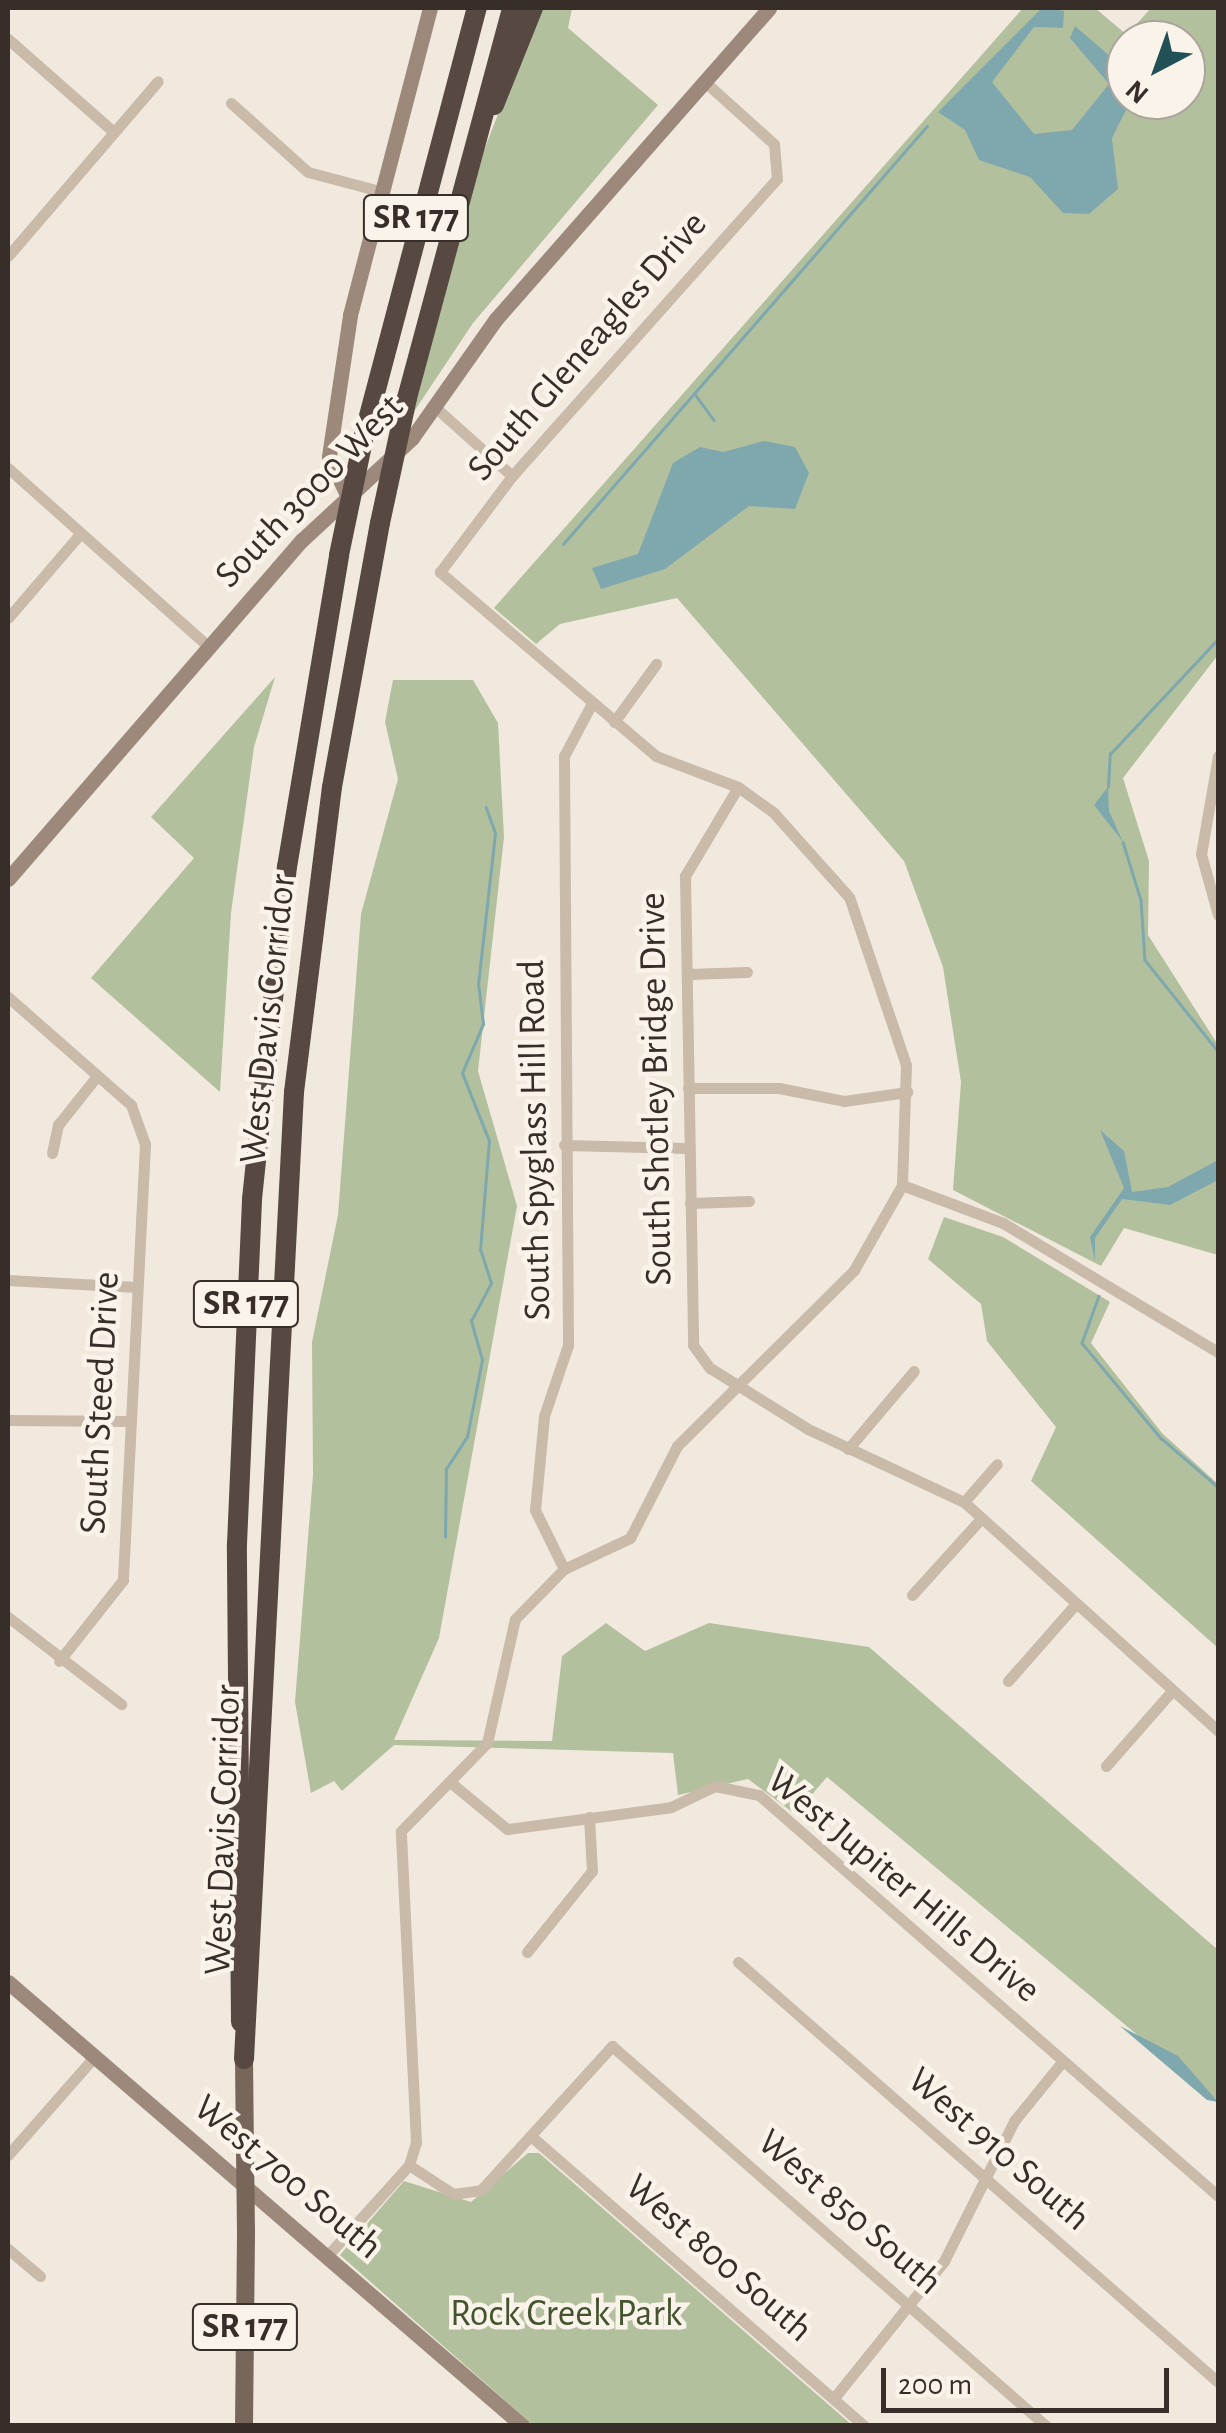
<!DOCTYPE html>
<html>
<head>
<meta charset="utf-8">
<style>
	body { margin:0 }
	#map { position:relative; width:1226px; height:2433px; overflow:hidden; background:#f1e9de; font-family:"Alegreya Sans",sans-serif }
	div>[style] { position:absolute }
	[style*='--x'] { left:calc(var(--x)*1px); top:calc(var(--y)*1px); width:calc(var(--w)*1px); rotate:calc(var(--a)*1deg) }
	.green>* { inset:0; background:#b3c09e }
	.water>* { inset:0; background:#7ea8ad }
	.stream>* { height:2.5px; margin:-1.25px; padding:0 1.25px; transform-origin:1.25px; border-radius:1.25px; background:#7ea8ad }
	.street>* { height:11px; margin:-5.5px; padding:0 5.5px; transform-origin:5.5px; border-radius:5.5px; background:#c9baaa }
	.secondary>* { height:15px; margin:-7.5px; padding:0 7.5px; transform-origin:7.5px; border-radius:7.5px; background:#9c897c }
	.primary>* { height:18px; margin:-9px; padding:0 9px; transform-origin:9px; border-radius:9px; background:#78665b }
	.highway>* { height:20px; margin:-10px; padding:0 10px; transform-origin:10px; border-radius:10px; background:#574941 }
	.primary-bridge>* { height:18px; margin:-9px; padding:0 9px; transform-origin:9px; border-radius:9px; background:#78665b }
	.highway-bridge>* { height:20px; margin:-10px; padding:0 10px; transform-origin:10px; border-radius:10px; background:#574941 }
	span { translate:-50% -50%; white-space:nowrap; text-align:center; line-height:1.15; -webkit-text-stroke:9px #f9f3ea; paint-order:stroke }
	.shield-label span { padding:2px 8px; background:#f9f3ea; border:2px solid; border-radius:8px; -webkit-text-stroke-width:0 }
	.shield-label { font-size:35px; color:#372e29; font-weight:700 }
	.street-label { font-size:38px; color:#372e29 }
	.park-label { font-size:38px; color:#44542e }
	.frame { position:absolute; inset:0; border:10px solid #372e29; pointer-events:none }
	.north { position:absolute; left:1106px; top:20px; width:100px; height:100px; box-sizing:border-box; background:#f9f3ea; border:2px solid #aba49d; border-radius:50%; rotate:221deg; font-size:28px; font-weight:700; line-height:40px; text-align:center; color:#372e29 }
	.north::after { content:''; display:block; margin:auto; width:35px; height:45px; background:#215056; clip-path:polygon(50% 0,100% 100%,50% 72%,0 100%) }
	.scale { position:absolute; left:881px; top:2368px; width:288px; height:45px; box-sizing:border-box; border:5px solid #372e29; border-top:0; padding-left:12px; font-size:30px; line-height:35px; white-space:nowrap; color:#372e29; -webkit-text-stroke:8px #f9f3ea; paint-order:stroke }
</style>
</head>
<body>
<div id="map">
	<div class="green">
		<div style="clip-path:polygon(539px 8px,572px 8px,568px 28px,658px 105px,473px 323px,413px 413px,476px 171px)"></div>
		<div style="clip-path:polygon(evenodd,1023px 8px,1095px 8px,1127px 35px,1151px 8px,1218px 8px,1218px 655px,1123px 778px,1149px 861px,1148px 935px,1218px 1045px,1218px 1255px,1124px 1228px,1101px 1266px,953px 1190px,961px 1082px,943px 967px,904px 861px,677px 598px,560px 624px,536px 644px,494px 608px,1023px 8px,1126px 40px,1186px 40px,1186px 100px,1126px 100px,1126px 40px)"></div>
		<div style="clip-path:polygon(275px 677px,254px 747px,231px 913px,220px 1092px,91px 978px,194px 858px,151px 817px)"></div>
		<div style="clip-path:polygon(393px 680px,473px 680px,498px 723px,504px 837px,478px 1071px,517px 1206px,439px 1638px,394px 1740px,552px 1741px,562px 1656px,606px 1623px,645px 1651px,709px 1623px,869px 1647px,1218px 1950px,1218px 2102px,827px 1777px,795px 1814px,748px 1779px,678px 1795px,673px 1753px,394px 1745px,342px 1791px,334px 1781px,311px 1793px,295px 1702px,313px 1475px,312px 1342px,338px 1215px,361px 914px,398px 779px,385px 722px)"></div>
		<div style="clip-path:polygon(944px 1217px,1003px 1237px,1110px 1302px,1091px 1343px,1162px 1433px,1218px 1484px,1218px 1648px,1031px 1481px,1056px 1427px,987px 1341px,981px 1304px,928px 1259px)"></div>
		<div style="clip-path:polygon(528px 2153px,539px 2153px,852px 2425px,533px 2425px,340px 2255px,404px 2181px,471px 2202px)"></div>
	</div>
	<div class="water">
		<div style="clip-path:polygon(1042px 8px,1064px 11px,1063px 28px,1034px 27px,992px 82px,1034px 134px,1072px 130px,1109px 84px,1070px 38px,1075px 26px,1126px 70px,1131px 100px,1112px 138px,1118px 189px,1089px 214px,1063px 213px,1030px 177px,979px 160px,965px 130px,938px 112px)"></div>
		<div style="clip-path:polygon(764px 441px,795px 447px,809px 473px,795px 509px,749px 506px,665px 569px,601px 589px,592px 568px,638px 554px,673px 463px,700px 447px,723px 452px)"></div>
		<div style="clip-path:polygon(1108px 787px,1109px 811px,1123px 842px,1094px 805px)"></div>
		<div style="clip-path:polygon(1100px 1130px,1124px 1151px,1132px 1192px,1168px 1187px,1218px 1160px,1218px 1180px,1170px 1205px,1122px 1199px,1095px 1238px,1095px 1261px,1090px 1237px,1124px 1188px)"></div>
		<div style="clip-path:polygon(1120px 2026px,1178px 2056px,1218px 2102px,1207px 2100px)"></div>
	</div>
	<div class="stream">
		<div style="--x:695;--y:394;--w:32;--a:54"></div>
		<div style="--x:563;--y:544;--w:554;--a:-48.95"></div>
		<div style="--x:1108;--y:787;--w:33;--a:-87"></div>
		<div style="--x:1110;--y:754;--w:158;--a:-46.8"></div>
		<div style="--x:1123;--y:842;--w:61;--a:72.8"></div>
		<div style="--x:1141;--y:900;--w:60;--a:86.2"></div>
		<div style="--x:1145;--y:960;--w:117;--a:51.3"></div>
		<div style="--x:1099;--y:1296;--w:50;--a:109.9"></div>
		<div style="--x:1082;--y:1343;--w:124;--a:50.3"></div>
		<div style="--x:1161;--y:1438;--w:75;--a:40.7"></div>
		<div style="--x:445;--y:1537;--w:68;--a:-89.2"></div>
		<div style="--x:446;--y:1469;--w:38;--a:-57"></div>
		<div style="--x:467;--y:1437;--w:78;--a:-79"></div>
		<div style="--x:482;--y:1360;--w:41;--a:-105.8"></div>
		<div style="--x:471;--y:1321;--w:43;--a:-62.2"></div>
		<div style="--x:491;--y:1283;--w:35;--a:-108"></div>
		<div style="--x:480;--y:1250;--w:109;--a:-85.3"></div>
		<div style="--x:489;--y:1141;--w:73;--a:-111.7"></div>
		<div style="--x:462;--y:1073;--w:53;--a:-66.8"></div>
		<div style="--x:483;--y:1024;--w:39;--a:-97"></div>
		<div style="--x:478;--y:985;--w:153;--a:-83.6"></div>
		<div style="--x:495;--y:833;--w:27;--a:-110"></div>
	</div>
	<div class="street">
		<div style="--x:8;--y:39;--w:141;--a:41.3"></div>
		<div style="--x:231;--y:103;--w:103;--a:41.9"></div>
		<div style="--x:308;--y:172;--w:78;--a:14.9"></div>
		<div style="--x:8;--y:256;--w:230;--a:-49.4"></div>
		<div style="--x:436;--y:408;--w:102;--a:41.8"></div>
		<div style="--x:8;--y:468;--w:269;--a:41.7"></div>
		<div style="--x:8;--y:618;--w:111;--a:-49.4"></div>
		<div style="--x:614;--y:722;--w:72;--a:-54.1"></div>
		<div style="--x:1218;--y:756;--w:99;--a:99.8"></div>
		<div style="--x:1201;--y:854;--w:63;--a:74.4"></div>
		<div style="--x:738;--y:787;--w:104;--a:120.8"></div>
		<div style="--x:685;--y:876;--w:469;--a:89"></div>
		<div style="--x:693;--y:1345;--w:29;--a:54"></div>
		<div style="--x:710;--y:1368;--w:115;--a:31.9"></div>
		<div style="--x:808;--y:1429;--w:172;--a:25.1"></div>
		<div style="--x:964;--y:1502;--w:342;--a:42"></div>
		<div style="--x:689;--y:974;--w:58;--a:-2"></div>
		<div style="--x:8;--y:997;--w:164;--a:41.3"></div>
		<div style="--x:131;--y:1105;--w:41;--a:70.3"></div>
		<div style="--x:145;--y:1144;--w:437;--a:92.9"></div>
		<div style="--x:123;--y:1580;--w:103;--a:128.3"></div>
		<div style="--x:688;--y:1088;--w:91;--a:0"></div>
		<div style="--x:779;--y:1088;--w:66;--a:11.3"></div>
		<div style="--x:844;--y:1101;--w:64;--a:-8.1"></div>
		<div style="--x:564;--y:1145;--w:123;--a:1.4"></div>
		<div style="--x:52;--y:1153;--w:29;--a:-78"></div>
		<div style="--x:58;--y:1125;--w:63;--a:-51.5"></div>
		<div style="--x:902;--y:1185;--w:108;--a:20.6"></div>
		<div style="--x:1003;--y:1223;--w:251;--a:31"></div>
		<div style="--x:690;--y:1203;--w:59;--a:-1.9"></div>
		<div style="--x:8;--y:1280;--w:128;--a:3.1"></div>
		<div style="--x:8;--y:1420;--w:121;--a:0.5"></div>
		<div style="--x:848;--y:1449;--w:102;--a:-49.8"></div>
		<div style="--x:964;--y:1502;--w:50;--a:-49"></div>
		<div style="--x:564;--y:1569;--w:66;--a:-116.2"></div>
		<div style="--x:535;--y:1510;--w:94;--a:-84.5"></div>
		<div style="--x:544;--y:1416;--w:75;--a:-71.3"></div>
		<div style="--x:568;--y:1345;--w:589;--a:-90.39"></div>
		<div style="--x:564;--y:756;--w:58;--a:-62.1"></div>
		<div style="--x:912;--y:1595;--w:98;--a:-47.9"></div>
		<div style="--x:8;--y:1617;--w:143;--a:37.6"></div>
		<div style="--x:1008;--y:1681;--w:100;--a:-48.7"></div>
		<div style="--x:1106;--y:1766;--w:100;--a:-48.7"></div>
		<div style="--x:450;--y:1782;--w:74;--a:39.5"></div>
		<div style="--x:507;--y:1829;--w:165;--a:-7.6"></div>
		<div style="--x:671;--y:1807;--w:49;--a:-25.5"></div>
		<div style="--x:715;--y:1786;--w:45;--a:11.6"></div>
		<div style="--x:759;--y:1795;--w:609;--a:41.14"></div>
		<div style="--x:527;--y:1952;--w:104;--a:-51.3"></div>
		<div style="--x:592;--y:1871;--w:54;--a:-93.2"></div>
		<div style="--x:738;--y:1962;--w:638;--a:41.19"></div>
		<div style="--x:532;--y:2137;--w:441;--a:41"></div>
		<div style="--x:8;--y:2155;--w:130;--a:-48.7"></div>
		<div style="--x:409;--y:2165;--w:53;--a:33.4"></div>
		<div style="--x:453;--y:2194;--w:28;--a:-8"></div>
		<div style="--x:481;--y:2190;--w:195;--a:-47.7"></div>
		<div style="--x:612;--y:2046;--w:577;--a:41.2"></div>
		<div style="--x:8;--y:2249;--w:42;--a:40.2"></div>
		<div style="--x:328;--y:2255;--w:121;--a:-48"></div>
		<div style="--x:409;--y:2165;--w:24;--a:-73"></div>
		<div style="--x:416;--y:2142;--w:311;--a:-92.8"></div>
		<div style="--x:401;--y:1831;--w:123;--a:-45.7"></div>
		<div style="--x:487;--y:1743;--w:127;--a:-77.3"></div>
		<div style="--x:515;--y:1619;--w:70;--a:-45.6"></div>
		<div style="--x:564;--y:1569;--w:73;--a:-25.2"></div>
		<div style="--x:630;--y:1538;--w:103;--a:-62.9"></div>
		<div style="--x:677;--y:1446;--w:250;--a:-44.8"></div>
		<div style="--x:854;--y:1270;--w:98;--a:-60.5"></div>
		<div style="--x:902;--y:1185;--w:120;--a:-88.1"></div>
		<div style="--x:906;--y:1065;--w:177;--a:-108.7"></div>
		<div style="--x:849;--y:897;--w:114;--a:-131.8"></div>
		<div style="--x:773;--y:812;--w:43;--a:-144.5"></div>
		<div style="--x:738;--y:787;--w:88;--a:-159.3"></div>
		<div style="--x:656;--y:756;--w:284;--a:-139.6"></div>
		<div style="--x:440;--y:572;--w:120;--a:-53.1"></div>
		<div style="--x:512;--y:476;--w:398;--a:-48.3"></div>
		<div style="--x:777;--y:179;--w:35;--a:-95"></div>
		<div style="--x:774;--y:144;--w:94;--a:-138"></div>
		<div style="--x:834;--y:2398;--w:176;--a:-51.2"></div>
		<div style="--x:944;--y:2261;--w:157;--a:-63.4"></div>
		<div style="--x:1014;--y:2121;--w:76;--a:-50.9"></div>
	</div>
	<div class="secondary">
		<div style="--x:348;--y:497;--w:45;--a:-114.9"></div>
		<div style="--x:329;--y:456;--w:143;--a:-81.5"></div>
		<div style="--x:350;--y:315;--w:317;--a:-75.4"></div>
		<div style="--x:8;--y:879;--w:449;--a:-49.1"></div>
		<div style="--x:302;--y:540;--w:150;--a:-42.8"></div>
		<div style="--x:412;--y:438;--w:146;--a:-54.8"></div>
		<div style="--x:496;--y:319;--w:414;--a:-48.7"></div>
		<div style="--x:8;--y:1982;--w:680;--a:40.77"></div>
	</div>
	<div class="primary">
		<div style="--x:244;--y:2059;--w:91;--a:89.4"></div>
		<div style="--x:244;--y:2426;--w:193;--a:-89.4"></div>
	</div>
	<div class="highway">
		<div style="--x:494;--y:105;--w:105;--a:-68.1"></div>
		<div style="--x:407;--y:398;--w:404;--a:-74.9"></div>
		<div style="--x:365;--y:431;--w:438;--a:-75.2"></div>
		<div style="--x:241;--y:2022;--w:478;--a:-90.5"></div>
		<div style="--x:237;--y:1544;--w:345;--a:-87.5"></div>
		<div style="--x:252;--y:1199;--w:334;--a:-84"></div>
		<div style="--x:287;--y:867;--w:316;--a:-80.5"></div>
		<div style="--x:244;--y:2059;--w:968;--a:-87.04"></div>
		<div style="--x:294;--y:1092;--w:307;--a:-82.9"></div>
		<div style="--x:332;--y:787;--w:268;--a:-79.7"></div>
	</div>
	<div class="primary-bridge">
		<div style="--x:245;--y:2150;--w:83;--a:89.3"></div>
	</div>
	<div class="highway-bridge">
		<div style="--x:380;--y:523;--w:128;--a:-77.8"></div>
		<div style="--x:339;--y:555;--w:127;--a:-78.2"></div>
	</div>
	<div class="shield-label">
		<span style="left:416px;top:218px">SR 177</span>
		<span style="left:246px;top:1304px">SR 177</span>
		<span style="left:245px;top:2327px">SR 177</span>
	</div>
	<div class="street-label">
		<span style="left:588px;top:347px;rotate:-49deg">South Gleneagles Drive</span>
		<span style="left:310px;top:492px;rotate:-46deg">South 3000 West</span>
		<span style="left:269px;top:1019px;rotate:-84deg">West Davis Corridor</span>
		<span style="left:657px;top:1089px;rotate:-91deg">South Shotley Bridge Drive</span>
		<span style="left:536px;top:1140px;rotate:-91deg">South Spyglass Hill Road</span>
		<span style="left:101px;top:1403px;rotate:-87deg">South Steed Drive</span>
		<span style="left:224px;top:1830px;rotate:-88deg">West Davis Corridor</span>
		<span style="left:903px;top:1886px;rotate:40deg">West Jupiter Hills Drive</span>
		<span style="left:998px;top:2150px;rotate:41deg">West 910 South</span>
		<span style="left:287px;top:2178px;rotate:40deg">West 700 South</span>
		<span style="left:849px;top:2213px;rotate:41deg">West 850 South</span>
		<span style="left:718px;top:2259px;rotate:41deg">West 800 South</span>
	</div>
	<div class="park-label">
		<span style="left:566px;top:2315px">Rock Creek Park</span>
	</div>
	<div class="frame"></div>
	<div class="north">N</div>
	<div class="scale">200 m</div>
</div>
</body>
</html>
